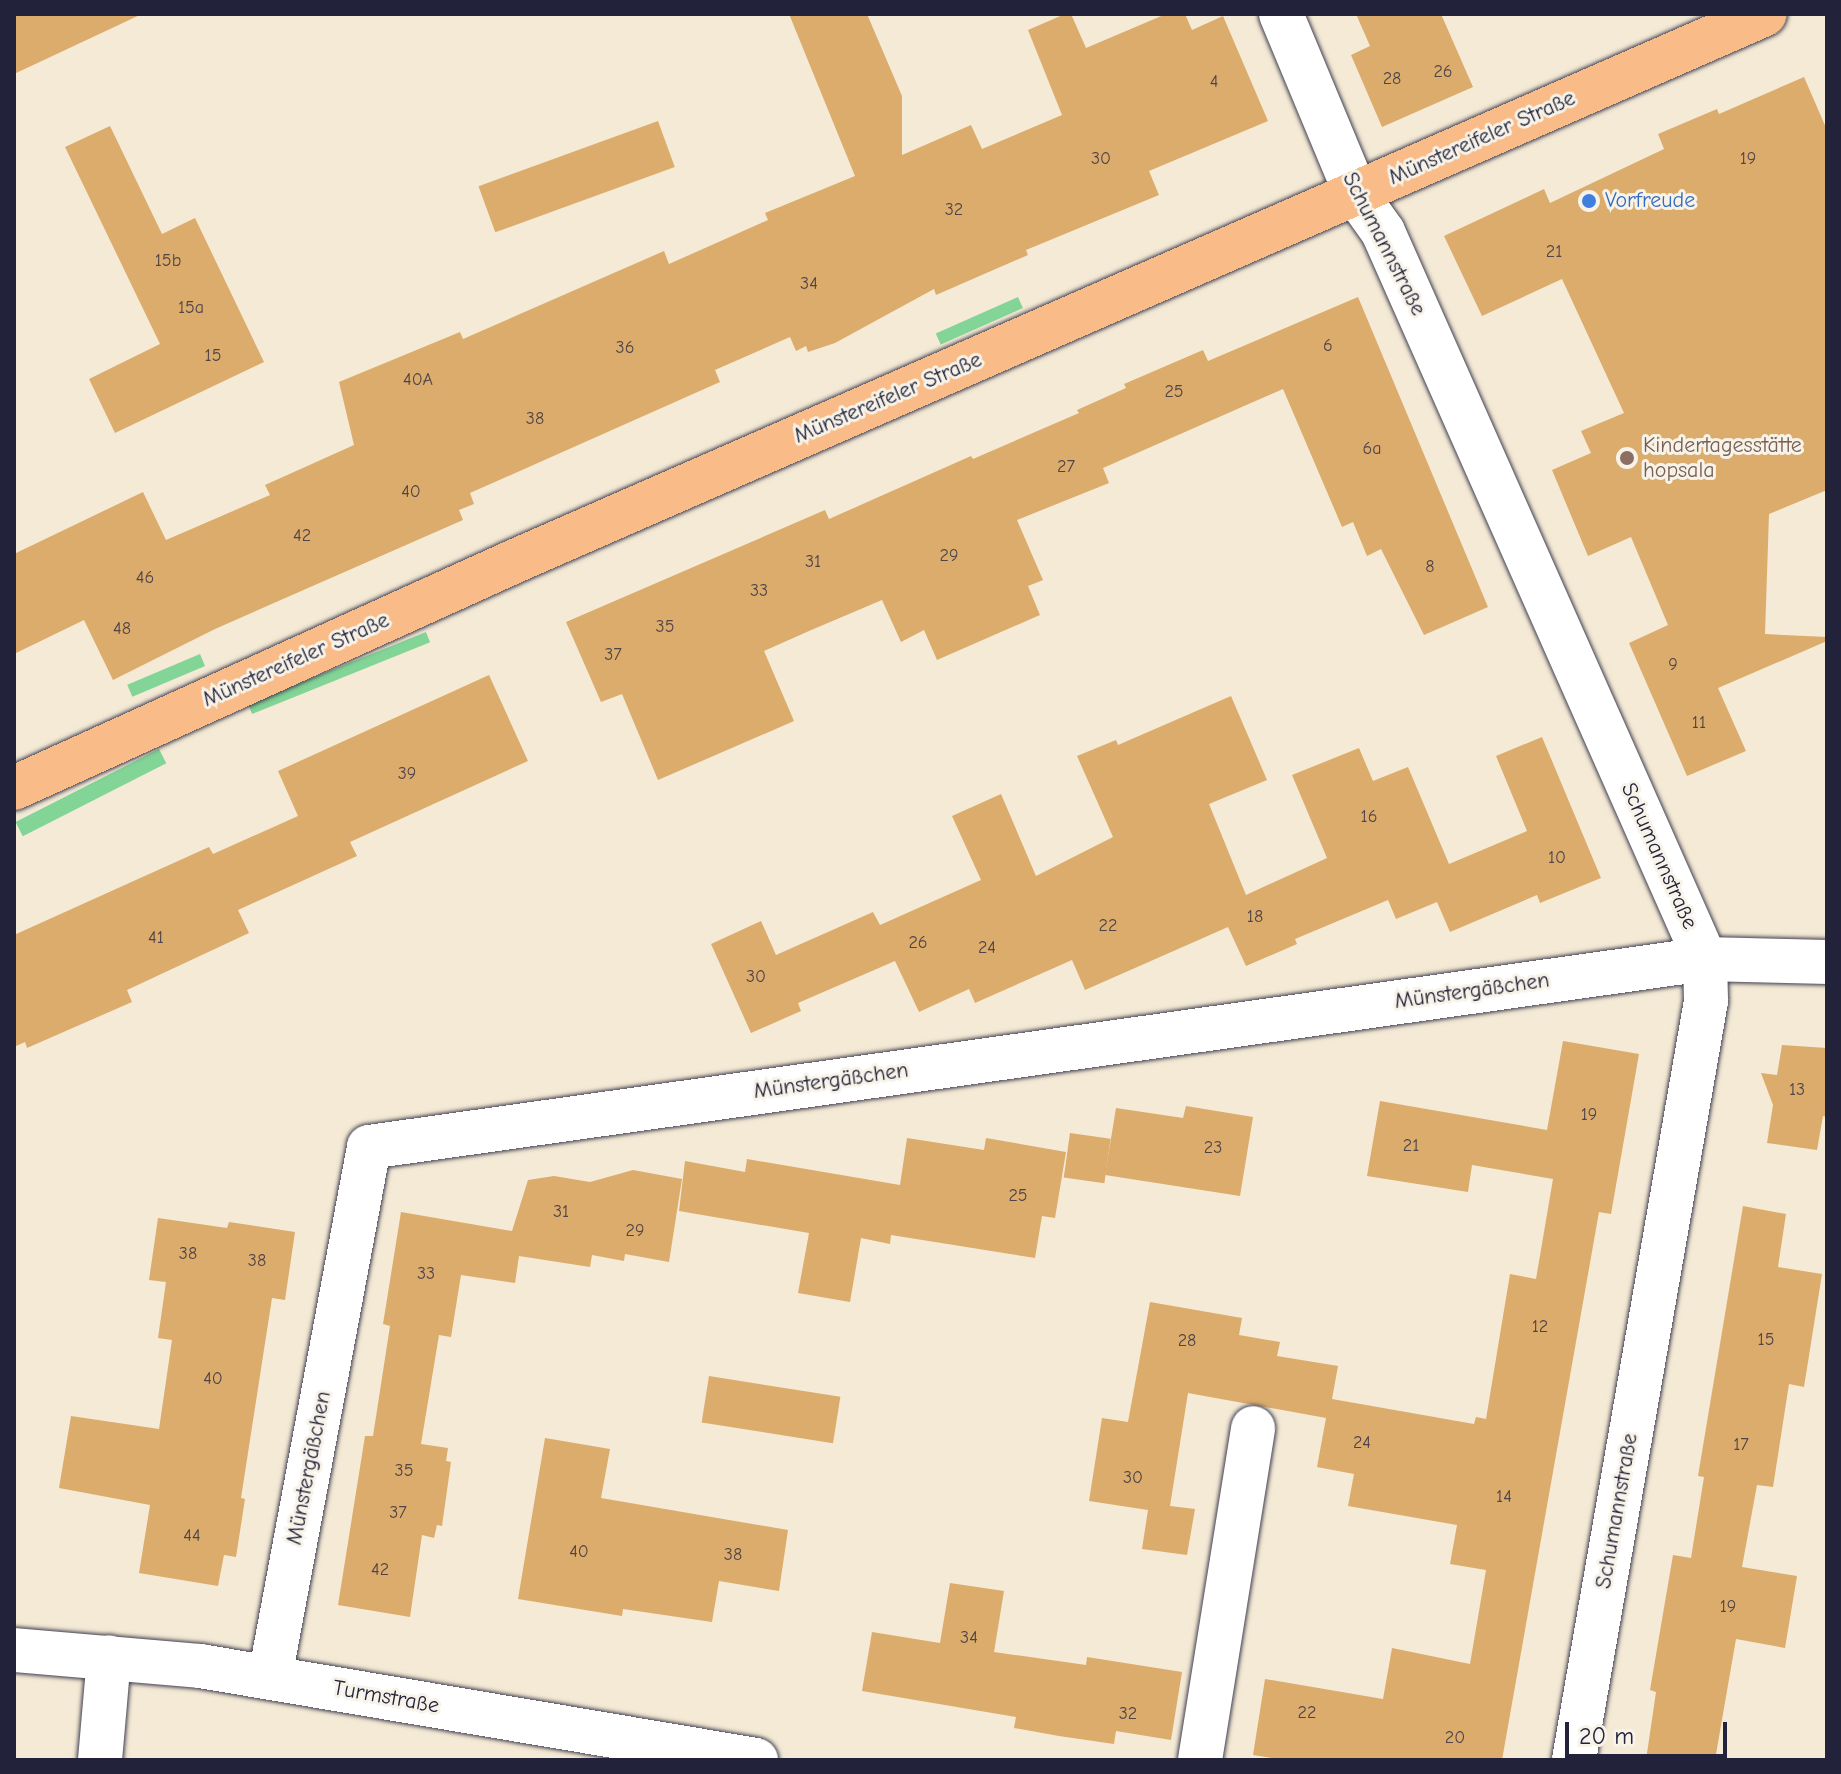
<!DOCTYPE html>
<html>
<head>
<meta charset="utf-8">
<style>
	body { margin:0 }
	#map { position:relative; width:1841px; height:1774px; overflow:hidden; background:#f4ead5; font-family:"Comic Neue",sans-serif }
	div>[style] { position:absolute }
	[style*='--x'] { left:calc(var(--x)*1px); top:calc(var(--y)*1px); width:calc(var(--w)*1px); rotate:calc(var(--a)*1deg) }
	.green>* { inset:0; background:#82d596; transform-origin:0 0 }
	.building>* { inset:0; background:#dcac6d; transform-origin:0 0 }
	.roads { filter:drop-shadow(0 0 2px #424052) drop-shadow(0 0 2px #424052) }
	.minor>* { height:44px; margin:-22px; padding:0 22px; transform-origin:22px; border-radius:22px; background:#fff }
	.major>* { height:44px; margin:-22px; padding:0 22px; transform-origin:22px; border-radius:22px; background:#f9bc89 }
	.dots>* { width:22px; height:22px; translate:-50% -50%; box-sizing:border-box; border:4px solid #f7f3e8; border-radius:50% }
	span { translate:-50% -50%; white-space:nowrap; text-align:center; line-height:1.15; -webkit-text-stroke:6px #f7f3e8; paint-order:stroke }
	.number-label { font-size:18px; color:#504448 }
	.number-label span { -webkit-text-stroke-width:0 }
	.street-label { font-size:22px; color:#22223b }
	.shop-label { font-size:22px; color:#366cbe }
	.left { translate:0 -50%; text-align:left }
	.education-label { font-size:22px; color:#785e54 }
	.frame { position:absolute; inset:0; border:16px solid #22223b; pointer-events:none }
	.scale { position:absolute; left:1565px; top:1722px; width:162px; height:36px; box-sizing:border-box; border:4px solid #22223b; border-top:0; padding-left:10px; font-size:24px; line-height:28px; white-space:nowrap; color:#22223b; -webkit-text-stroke:6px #f7f3e8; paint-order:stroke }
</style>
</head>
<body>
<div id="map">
	<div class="green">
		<div style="left:1018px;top:297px;width:12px;height:90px;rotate:66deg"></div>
		<div style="left:426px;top:632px;width:11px;height:192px;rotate:68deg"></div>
		<div style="left:200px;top:654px;width:13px;height:79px;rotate:67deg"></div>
		<div style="left:159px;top:749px;width:16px;height:161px;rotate:63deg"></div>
	</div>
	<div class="building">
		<div style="clip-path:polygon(14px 14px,142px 14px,14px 74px)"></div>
		<div style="clip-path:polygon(789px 14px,867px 14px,902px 96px,902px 155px,971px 125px,982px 149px,1062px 115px,1028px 30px,1065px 14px,1071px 14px,1086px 48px,1166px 14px,1185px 14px,1192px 30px,1223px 16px,1268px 121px,1149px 171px,1159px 195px,1026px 250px,1028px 255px,936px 295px,934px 289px,835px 343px,808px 352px,806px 346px,796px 351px,790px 337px,715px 370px,720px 382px,470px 493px,474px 504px,459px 510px,463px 520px,215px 629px,113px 680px,84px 620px,14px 654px,14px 554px,143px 492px,166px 540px,270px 495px,265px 485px,354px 445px,339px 382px,460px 332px,463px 339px,664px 251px,669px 264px,768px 220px,765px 213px,855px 176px)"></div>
		<div style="clip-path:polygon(1356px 14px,1441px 14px,1473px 87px,1382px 127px,1351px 55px,1370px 46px)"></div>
		<div style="clip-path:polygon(1804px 77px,1827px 130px,1827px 490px,1769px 514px,1765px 634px,1827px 637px,1827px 641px,1718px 688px,1746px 751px,1687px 776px,1629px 643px,1668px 625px,1631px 537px,1588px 556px,1552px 470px,1591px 453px,1581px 431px,1624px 413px,1562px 279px,1482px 316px,1444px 236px,1544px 189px,1550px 203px,1664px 149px,1658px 134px,1717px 109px,1719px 114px)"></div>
		<div style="left:658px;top:121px;width:49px;height:191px;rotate:70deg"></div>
		<div style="clip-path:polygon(110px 126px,162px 234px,195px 218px,264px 362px,115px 433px,89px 379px,160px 344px,65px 147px)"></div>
		<div style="clip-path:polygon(1358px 297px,1488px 607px,1424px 635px,1381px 549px,1367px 556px,1353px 522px,1342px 527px,1283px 389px,1103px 468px,1109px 483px,1017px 520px,1043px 580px,1028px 586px,1040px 615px,937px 660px,924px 630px,901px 642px,882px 600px,809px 631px,764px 651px,794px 721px,658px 780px,622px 694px,601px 702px,566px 622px,825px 510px,829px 519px,971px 456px,973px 459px,1079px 413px,1077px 410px,1126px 388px,1124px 384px,1203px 350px,1208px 361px)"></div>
		<div style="clip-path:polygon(489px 675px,528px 761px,350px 842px,357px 856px,238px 910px,249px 933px,127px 990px,132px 1002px,27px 1048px,25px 1042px,14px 1047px,14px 935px,209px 847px,213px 854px,298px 816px,278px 771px)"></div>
		<div style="clip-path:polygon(1231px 696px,1267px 780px,1209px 804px,1246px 895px,1327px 858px,1292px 775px,1359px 748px,1373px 781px,1408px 767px,1449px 864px,1527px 831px,1496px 756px,1542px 737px,1601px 878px,1540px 903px,1537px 895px,1450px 932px,1437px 902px,1396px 919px,1388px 900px,1295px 939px,1297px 944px,1246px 966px,1228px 927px,1085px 990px,1072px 960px,975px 1003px,969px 989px,919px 1012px,895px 961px,798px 1003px,801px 1011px,751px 1033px,711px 944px,761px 921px,776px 955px,873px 912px,880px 925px,981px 880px,952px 816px,1001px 794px,1036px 876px,1113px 837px,1077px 756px,1116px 740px,1118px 745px)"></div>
		<div style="clip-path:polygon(1563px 1041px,1639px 1054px,1611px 1214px,1599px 1212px,1502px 1760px,1284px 1760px,1253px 1755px,1265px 1679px,1383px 1699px,1392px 1648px,1470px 1664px,1486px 1570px,1450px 1564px,1457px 1525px,1348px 1506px,1354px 1474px,1317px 1467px,1326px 1418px,1188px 1393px,1170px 1506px,1195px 1509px,1187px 1555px,1142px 1549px,1148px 1510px,1089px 1501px,1102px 1418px,1128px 1422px,1150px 1302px,1242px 1318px,1239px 1335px,1280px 1342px,1277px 1356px,1338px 1366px,1332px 1399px,1474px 1424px,1476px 1417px,1486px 1419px,1510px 1274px,1536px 1279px,1553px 1179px,1472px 1165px,1468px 1192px,1367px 1176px,1380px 1101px,1547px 1130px)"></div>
		<div style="clip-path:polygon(1782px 1045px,1827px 1048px,1827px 1117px,1823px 1116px,1817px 1150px,1767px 1143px,1773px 1105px,1761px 1073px,1777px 1075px)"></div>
		<div style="clip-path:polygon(1186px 1106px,1253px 1117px,1240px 1196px,1105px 1175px,1116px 1108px,1183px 1118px)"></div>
		<div style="left:1070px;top:1133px;width:41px;height:45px;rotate:8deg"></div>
		<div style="clip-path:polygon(907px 1138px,984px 1150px,986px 1138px,1066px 1152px,1055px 1218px,1042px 1216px,1035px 1258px,891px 1235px,890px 1244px,861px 1238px,850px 1302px,798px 1293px,809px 1233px,679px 1211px,685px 1161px,745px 1172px,747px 1159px,900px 1185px)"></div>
		<div style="clip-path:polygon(633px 1170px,682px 1179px,669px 1262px,625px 1254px,624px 1261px,592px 1255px,590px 1267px,519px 1256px,515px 1283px,461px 1275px,451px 1337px,439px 1335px,421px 1444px,448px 1448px,446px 1461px,451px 1462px,442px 1526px,437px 1525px,434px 1538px,422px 1535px,410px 1617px,338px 1605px,365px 1436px,373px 1436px,390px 1326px,383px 1324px,401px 1212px,512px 1231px,528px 1180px,554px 1176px,590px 1182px)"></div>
		<div style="clip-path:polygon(1743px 1206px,1786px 1214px,1778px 1267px,1822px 1274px,1804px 1387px,1789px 1384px,1773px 1487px,1757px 1485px,1742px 1567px,1797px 1576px,1785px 1648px,1736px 1639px,1715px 1760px,1646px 1760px,1656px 1692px,1650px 1690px,1673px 1555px,1691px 1558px,1704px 1477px,1698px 1476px)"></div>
		<div style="clip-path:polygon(158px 1218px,227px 1228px,229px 1222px,295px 1232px,285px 1300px,272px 1298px,241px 1498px,245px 1499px,236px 1557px,224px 1555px,218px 1586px,139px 1573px,150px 1505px,59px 1488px,71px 1416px,159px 1429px,172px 1340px,158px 1338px,166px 1282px,149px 1280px)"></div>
		<div style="left:709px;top:1376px;width:133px;height:47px;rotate:9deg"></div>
		<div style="clip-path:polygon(545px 1438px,610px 1449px,601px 1498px,788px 1530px,779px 1591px,719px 1581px,712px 1622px,623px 1609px,622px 1616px,518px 1599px)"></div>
		<div style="clip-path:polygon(950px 1583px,1004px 1591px,994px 1652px,1086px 1665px,1087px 1657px,1182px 1672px,1171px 1740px,1116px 1731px,1114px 1744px,1059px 1736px,1014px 1728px,1016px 1717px,862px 1691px,872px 1632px,940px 1643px)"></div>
	</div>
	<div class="roads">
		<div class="minor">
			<div style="--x:1281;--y:14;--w:195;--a:67.4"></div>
			<div style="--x:1356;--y:194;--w:47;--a:54.6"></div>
			<div style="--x:1383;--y:232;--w:795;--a:66.11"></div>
			<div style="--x:1705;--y:959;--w:42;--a:88.6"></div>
			<div style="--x:1706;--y:1001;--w:770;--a:99.87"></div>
			<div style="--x:14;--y:1650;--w:187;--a:4.9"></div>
			<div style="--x:200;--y:1666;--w:564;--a:9.6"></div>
			<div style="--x:270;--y:1677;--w:539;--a:-79.42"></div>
			<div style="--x:369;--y:1147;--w:1349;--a:-8.01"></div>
			<div style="--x:1705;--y:959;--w:122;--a:1.4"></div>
			<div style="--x:100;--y:1760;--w:103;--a:-85"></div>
			<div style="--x:1200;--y:1760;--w:336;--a:-80.9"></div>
		</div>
		<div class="major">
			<div style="--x:14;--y:788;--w:550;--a:-24.37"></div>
			<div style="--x:515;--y:561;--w:1364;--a:-23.63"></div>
		</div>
	</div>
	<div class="dots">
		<div style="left:1589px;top:201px;background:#3f7fe0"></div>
		<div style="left:1627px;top:458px;background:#8d6e63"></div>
	</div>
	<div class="number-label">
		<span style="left:1443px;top:72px">26</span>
		<span style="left:1392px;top:79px">28</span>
		<span style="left:1214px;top:82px">4</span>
		<span style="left:1101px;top:159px">30</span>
		<span style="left:1748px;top:159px">19</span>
		<span style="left:954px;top:210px">32</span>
		<span style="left:1554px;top:252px">21</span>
		<span style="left:168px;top:261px">15b</span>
		<span style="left:809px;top:284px">34</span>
		<span style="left:191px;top:308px">15a</span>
		<span style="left:1328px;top:346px">6</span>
		<span style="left:625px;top:348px">36</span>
		<span style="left:213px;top:356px">15</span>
		<span style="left:418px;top:380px">40A</span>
		<span style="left:1174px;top:392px">25</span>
		<span style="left:535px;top:419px">38</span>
		<span style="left:1372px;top:449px">6a</span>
		<span style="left:1066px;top:467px">27</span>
		<span style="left:411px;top:492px">40</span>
		<span style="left:302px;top:536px">42</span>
		<span style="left:949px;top:556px">29</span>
		<span style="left:813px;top:562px">31</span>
		<span style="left:1430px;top:567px">8</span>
		<span style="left:145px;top:578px">46</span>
		<span style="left:759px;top:591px">33</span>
		<span style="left:665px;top:627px">35</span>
		<span style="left:122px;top:629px">48</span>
		<span style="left:613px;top:655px">37</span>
		<span style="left:1673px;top:665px">9</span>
		<span style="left:1699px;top:723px">11</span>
		<span style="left:407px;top:774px">39</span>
		<span style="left:1369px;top:817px">16</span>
		<span style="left:1557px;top:858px">10</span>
		<span style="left:1255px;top:917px">18</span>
		<span style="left:1108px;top:926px">22</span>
		<span style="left:156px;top:938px">41</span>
		<span style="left:918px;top:943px">26</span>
		<span style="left:987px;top:948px">24</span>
		<span style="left:756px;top:977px">30</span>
		<span style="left:1797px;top:1090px">13</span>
		<span style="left:1589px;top:1115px">19</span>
		<span style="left:1411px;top:1146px">21</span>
		<span style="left:1213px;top:1148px">23</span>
		<span style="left:1018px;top:1196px">25</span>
		<span style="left:561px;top:1212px">31</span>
		<span style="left:635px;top:1231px">29</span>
		<span style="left:188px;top:1254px">38</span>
		<span style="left:257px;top:1261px">38</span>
		<span style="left:426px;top:1274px">33</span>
		<span style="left:1540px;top:1327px">12</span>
		<span style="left:1766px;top:1340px">15</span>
		<span style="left:1187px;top:1341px">28</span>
		<span style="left:213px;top:1379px">40</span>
		<span style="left:1362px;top:1443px">24</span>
		<span style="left:1741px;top:1445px">17</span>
		<span style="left:404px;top:1471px">35</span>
		<span style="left:1133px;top:1478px">30</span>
		<span style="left:1504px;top:1497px">14</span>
		<span style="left:398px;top:1513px">37</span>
		<span style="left:192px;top:1536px">44</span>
		<span style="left:579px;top:1552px">40</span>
		<span style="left:733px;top:1555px">38</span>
		<span style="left:380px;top:1570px">42</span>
		<span style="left:1728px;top:1607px">19</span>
		<span style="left:969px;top:1638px">34</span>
		<span style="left:1307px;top:1713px">22</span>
		<span style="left:1128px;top:1714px">32</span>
		<span style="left:1455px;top:1738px">20</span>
	</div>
	<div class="street-label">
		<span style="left:1482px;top:138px;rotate:-24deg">Münstereifeler Straße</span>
		<span style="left:1384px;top:244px;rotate:63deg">Schumannstraße</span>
		<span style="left:888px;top:398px;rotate:-23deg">Münstereifeler Straße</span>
		<span style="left:296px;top:660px;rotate:-24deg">Münstereifeler Straße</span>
		<span style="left:1659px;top:856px;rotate:66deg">Schumannstraße</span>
		<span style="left:1472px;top:991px;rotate:-8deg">Münstergäßchen</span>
		<span style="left:831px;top:1081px;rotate:-8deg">Münstergäßchen</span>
		<span style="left:309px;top:1468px;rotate:-79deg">Münstergäßchen</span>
		<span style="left:1617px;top:1511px;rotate:-80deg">Schumannstraße</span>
		<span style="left:386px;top:1697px;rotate:10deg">Turmstraße</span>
	</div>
	<div class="shop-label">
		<span class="left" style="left:1605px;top:201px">Vorfreude</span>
	</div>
	<div class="education-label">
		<span class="left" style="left:1643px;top:458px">Kindertagesstätte<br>hopsala</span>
	</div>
	<div class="frame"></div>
	<div class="scale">20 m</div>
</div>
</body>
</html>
